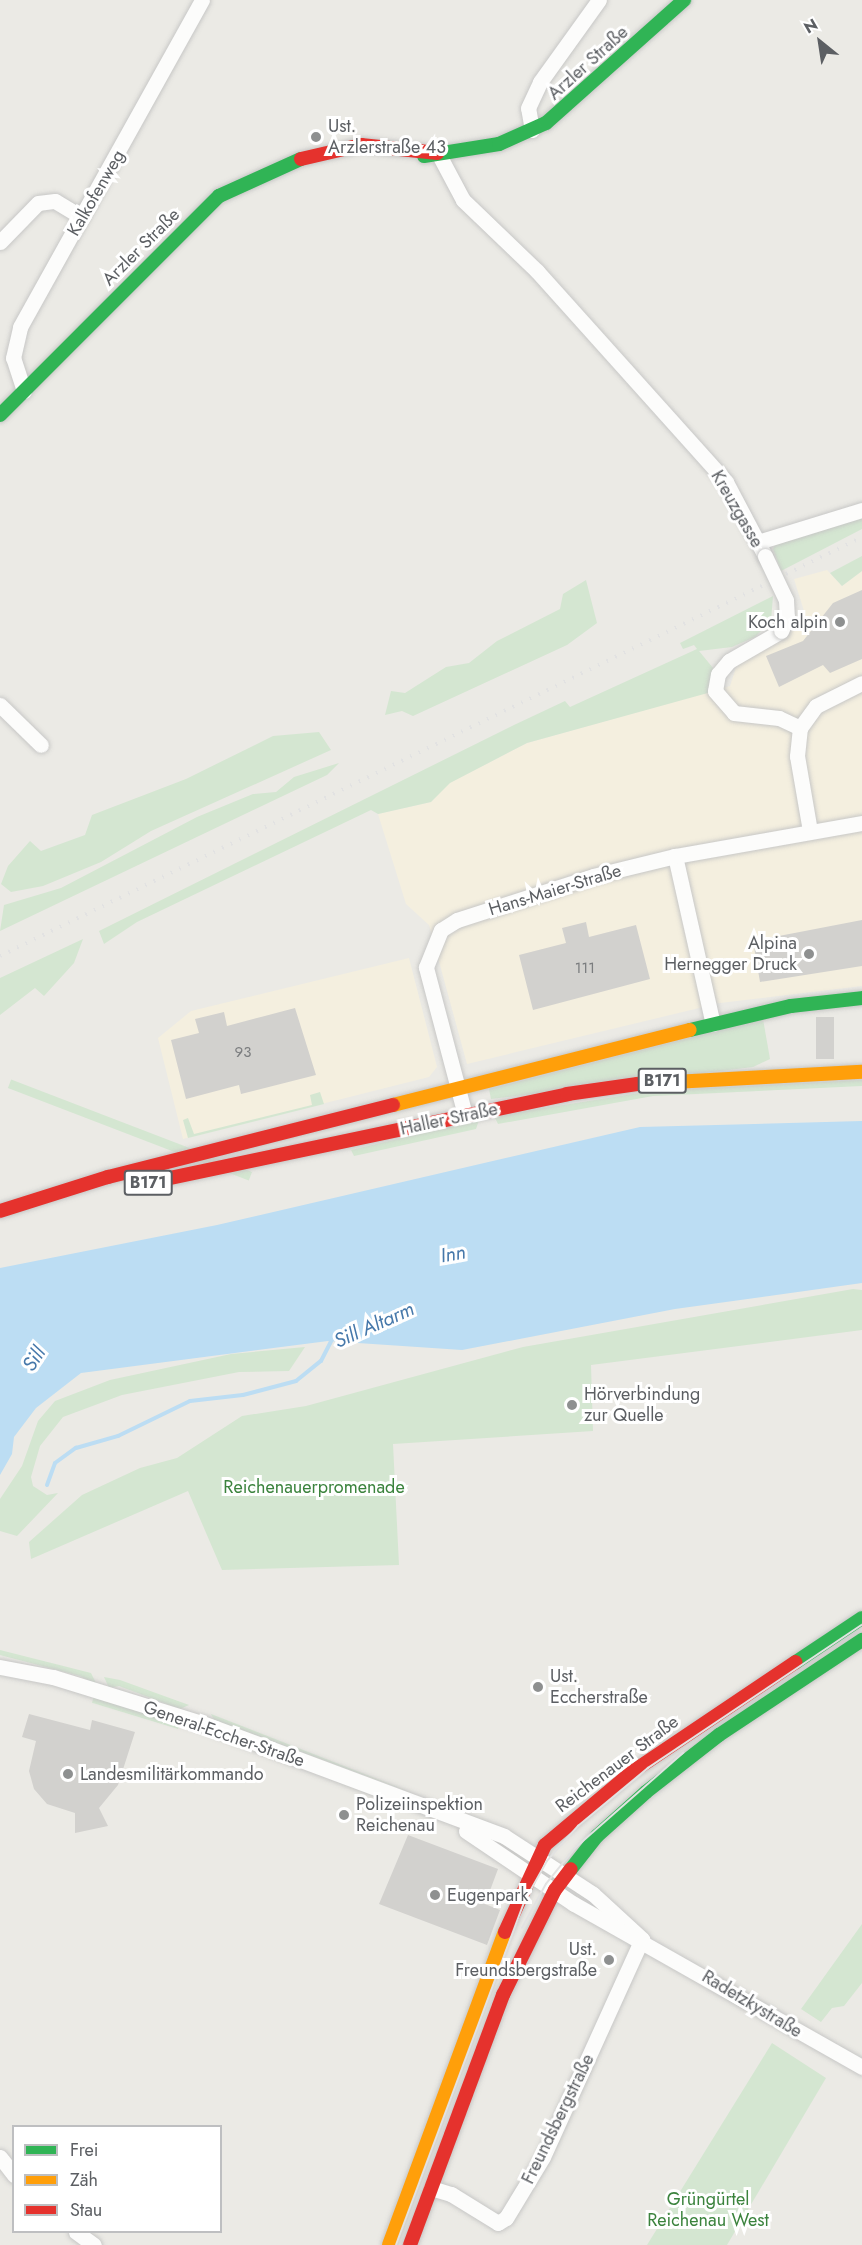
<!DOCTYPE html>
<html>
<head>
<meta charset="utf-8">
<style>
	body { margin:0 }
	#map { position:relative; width:862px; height:2245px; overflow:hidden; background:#ebeae5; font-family:Jost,sans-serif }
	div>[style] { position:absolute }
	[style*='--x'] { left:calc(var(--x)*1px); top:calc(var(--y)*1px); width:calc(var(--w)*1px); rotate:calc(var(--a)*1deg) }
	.commercial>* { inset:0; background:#f4efdf }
	.green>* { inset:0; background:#d4e6d1; transform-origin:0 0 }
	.water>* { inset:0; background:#bcddf3 }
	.stream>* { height:4px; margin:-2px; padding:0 2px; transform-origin:2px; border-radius:2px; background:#bcddf3 }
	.building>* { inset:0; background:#d2d1ce; transform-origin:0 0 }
	.roads { filter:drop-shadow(0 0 2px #c7c7c6) drop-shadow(0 0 2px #c7c7c6) }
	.street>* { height:15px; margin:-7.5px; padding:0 7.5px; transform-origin:7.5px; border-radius:7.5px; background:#fcfcfb }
	.fast>* { height:14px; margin:-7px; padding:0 7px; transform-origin:7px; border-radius:7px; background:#30b455 }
	.slow>* { height:14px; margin:-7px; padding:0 7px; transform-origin:7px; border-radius:7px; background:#ff9f0a }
	.jam>* { height:14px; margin:-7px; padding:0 7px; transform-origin:7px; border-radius:7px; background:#e5322d }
	.tram>* { height:1.5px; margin:-0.75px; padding:0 0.75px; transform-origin:0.75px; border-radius:0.75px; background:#e2e2e2 }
	.rail>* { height:4px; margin-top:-2px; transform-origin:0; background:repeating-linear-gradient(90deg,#e2e2e2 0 1.5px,transparent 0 9.5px) }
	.bridges { filter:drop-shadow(0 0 2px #c7c7c6) drop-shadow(0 0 2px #c7c7c6) }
	.street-bridge>* { height:15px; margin:-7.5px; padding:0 7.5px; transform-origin:7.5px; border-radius:7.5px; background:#fcfcfb }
	.dots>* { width:16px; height:16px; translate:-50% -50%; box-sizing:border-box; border:3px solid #fff; border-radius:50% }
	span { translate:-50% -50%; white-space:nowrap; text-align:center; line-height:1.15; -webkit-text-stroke:6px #fff; paint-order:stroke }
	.number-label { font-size:15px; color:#7b7d7f }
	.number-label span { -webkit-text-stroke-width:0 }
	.shield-label span { padding:2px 4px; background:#fff; border:2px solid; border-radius:4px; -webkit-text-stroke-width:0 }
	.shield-label { font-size:16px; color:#5c5f63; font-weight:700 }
	.street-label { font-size:18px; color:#5c5f63 }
	.poi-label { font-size:18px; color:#5c5f63 }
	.left { translate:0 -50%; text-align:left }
	.right { translate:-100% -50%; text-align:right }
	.park-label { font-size:18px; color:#3b833d }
	.water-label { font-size:20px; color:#4678aa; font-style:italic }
	.legend { position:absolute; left:12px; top:2125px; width:210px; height:108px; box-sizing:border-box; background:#fff; border:2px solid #bebfc1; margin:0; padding:8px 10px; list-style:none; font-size:18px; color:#5c5f63 }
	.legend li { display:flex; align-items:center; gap:12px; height:30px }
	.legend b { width:30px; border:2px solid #bebfc1 }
	.north { position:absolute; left:790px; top:12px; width:60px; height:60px; -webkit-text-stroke:4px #fff; paint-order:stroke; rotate:330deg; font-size:16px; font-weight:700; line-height:24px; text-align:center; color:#5c5f63 }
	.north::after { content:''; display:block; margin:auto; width:21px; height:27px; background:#5c5f63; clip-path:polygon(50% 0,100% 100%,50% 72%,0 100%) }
</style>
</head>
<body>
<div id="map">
	<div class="commercial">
		<div style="clip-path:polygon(827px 570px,842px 586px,862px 571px,862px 986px,720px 1003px,467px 1064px,429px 925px,406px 904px,378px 814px,431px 802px,449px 783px,527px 743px,730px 686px,736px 667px,751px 650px,796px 629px,804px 611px,794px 579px)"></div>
		<div style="clip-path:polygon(409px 958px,437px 1067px,429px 1077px,183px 1139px,158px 1038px,191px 1011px)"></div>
	</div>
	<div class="green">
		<div style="clip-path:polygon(862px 514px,862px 529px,781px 571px,773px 549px,776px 542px)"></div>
		<div style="clip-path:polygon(862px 556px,862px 571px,842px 586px,830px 573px)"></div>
		<div style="clip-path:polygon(586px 580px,597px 623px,567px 645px,413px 716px,402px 711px,385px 715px,391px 691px,405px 693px,446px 667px,469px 663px,497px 641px,560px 609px,563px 594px)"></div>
		<div style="clip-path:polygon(773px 596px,771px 621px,755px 637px,732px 647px,699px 651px,718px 674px,715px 691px,527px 743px,450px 783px,431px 802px,378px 814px,371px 810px,137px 922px,104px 944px,99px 931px,514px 725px,565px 701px,570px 707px,697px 649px,694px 645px,683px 649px,680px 643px)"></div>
		<div style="clip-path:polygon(319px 732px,331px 750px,151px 831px,101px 862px,43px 886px,11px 892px,1px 884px,8px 866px,30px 841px,41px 851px,85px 835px,92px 815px,186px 779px,273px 736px)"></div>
		<div style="clip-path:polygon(339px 763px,327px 775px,0 931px,4px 905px,61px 888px,197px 817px,253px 794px,276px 792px,294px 777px)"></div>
		<div style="clip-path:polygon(83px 939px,74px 963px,44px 996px,35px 988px,0 1015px,0 978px)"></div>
		<div style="clip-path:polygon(763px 1019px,770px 1059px,753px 1067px,491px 1099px,489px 1089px)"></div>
		<div style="clip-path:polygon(862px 1080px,862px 1086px,653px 1096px,498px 1124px,494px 1116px,652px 1091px)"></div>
		<div style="clip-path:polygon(320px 1092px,324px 1104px,188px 1138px,183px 1120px,188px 1118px,194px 1134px,312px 1105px,310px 1095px)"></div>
		<div style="clip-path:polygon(479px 1120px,476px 1129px,354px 1156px,351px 1150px)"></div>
		<div style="left:252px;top:1172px;width:9px;height:258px;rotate:111deg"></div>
		<div style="clip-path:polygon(853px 1289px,862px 1290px,862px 1330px,591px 1365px,593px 1431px,393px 1444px,399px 1565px,222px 1570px,188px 1491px,31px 1559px,29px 1542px,82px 1495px,140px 1468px,177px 1458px,242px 1416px,306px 1406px,523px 1347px)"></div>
		<div style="clip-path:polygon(305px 1347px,289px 1371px,239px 1372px,122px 1395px,63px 1417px,40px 1446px,31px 1477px,33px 1486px,47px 1495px,58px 1493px,17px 1536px,0 1531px,0 1499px,22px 1466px,38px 1421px,55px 1401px,110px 1380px,231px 1354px)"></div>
		<div style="clip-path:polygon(0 1650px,91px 1673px,97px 1685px,80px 1676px,0 1655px)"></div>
		<div style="clip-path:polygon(104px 1677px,120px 1680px,189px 1705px,180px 1709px,119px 1686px,109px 1688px)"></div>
		<div style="left:94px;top:1696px;width:90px;height:7px;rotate:17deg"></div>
		<div style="clip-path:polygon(211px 1714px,413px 1793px,214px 1720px)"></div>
		<div style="clip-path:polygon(862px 1924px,862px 1983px,844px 2006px,832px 2008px,821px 2022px,801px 2009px)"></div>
		<div style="clip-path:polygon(772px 2043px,826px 2078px,727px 2245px,647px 2245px)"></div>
	</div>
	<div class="water">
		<div style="clip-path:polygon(862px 1121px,862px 1283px,675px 1309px,462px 1350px,328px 1341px,81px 1373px,36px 1408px,14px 1437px,12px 1454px,0 1475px,0 1268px,217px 1225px,640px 1127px)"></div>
	</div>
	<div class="stream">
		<div style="--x:47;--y:1485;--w:23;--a:-70"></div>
		<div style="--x:55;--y:1463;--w:26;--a:-36"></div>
		<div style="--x:76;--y:1448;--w:44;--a:-15.9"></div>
		<div style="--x:118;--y:1436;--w:80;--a:-25.9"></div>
		<div style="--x:190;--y:1401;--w:53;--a:-6.5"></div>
		<div style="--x:243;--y:1395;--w:55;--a:-14.8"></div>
		<div style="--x:296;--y:1381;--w:32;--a:-39"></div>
		<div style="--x:321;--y:1361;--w:25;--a:-63"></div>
	</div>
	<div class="building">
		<div style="clip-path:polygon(862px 590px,862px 659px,830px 673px,823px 665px,779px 687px,766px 656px,803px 641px,833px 603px)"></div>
		<div style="clip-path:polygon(862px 920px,862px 966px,760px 982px,753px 941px)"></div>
		<div style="clip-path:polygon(586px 922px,589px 937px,636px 925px,650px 979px,533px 1010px,519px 955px,566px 943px,562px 928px)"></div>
		<div style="clip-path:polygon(295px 1008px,316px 1075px,241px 1094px,239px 1085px,186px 1099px,171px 1040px,199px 1033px,195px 1019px,224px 1012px,227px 1026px)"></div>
		<div style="left:816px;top:1017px;width:18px;height:42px"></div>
		<div style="clip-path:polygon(29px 1714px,90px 1730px,92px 1720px,135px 1732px,118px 1785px,99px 1808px,108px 1826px,75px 1833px,75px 1813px,47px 1804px,34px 1789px,29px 1771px,36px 1741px,22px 1737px)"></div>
		<div style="clip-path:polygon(408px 1835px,498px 1869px,485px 1904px,500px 1910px,487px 1945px,379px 1904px)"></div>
	</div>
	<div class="roads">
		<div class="street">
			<div style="--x:532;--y:130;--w:22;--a:-100"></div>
			<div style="--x:528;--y:108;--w:29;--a:-65"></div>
			<div style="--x:540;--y:82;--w:101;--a:-54.3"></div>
			<div style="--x:438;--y:153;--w:53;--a:62"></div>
			<div style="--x:463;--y:200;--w:103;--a:43.8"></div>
			<div style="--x:537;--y:271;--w:283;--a:48.1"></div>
			<div style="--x:726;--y:482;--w:84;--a:62.2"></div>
			<div style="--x:0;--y:242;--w:54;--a:-45.7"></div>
			<div style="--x:38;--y:203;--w:17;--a:-7"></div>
			<div style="--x:55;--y:201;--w:31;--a:31"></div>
			<div style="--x:24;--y:391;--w:35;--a:-108"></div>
			<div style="--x:13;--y:358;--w:32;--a:-77"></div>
			<div style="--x:20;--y:327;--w:374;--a:-60.9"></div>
			<div style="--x:758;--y:542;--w:109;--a:-17.1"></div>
			<div style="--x:781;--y:631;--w:60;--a:150"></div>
			<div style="--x:729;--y:661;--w:17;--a:130"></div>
			<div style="--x:718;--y:674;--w:17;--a:100"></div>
			<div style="--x:715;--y:691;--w:29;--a:49"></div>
			<div style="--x:734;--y:713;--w:45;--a:6.3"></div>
			<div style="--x:779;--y:718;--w:23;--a:25"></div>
			<div style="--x:0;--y:705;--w:57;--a:44.3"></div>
			<div style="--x:810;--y:831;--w:76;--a:-99.8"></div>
			<div style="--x:797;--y:756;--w:28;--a:-84"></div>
			<div style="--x:800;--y:728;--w:27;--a:-54"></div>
			<div style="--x:816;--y:706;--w:51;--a:-26.6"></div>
			<div style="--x:675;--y:856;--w:172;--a:77.3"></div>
			<div style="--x:465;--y:1115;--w:153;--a:-104.8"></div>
			<div style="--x:426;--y:967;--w:40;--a:-68"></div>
			<div style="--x:441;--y:930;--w:19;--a:-32"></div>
			<div style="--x:457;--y:920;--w:143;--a:-17.9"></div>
			<div style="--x:593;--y:876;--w:84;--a:-13.7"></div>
			<div style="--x:675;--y:856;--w:190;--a:-10"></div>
			<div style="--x:0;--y:1667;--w:54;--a:10.7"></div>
			<div style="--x:53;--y:1677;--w:156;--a:17.2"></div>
			<div style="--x:202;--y:1723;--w:322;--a:20.5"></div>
			<div style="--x:504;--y:1836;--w:106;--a:33.1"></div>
			<div style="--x:593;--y:1894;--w:67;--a:42.6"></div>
			<div style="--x:466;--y:1831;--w:130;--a:34.1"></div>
			<div style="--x:574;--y:1904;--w:331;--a:29.5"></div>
			<div style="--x:0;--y:2157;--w:23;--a:52"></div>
			<div style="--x:431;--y:2188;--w:21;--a:17"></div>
			<div style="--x:451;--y:2194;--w:55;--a:31.7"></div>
			<div style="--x:498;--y:2223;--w:9;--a:-32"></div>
			<div style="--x:506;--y:2218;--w:71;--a:-58.8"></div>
			<div style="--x:543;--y:2157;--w:239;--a:-65.6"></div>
			<div style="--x:76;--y:2232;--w:22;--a:36"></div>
		</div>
		<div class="fast">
			<div style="--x:424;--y:156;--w:76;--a:-9.1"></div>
			<div style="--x:499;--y:144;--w:51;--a:-24.1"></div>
			<div style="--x:546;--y:123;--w:185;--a:-41.7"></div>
			<div style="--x:0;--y:415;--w:310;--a:-45"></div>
			<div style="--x:219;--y:196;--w:90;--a:-24.3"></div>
			<div style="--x:690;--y:1030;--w:104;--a:-13.4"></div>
			<div style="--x:791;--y:1006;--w:71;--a:-6.4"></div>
			<div style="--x:796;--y:1662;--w:79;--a:-33.7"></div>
			<div style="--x:571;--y:1869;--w:42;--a:-51.8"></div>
			<div style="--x:597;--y:1836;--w:66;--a:-41.9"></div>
			<div style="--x:646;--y:1792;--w:93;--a:-38"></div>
			<div style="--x:719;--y:1735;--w:172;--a:-33.6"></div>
		</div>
		<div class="slow">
			<div style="--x:637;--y:1084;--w:225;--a:-3.1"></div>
			<div style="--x:393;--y:1105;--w:306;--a:-14.2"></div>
			<div style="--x:389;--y:2245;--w:334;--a:-69.7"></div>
		</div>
		<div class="jam">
			<div style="--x:301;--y:159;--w:62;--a:-13.1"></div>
			<div style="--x:361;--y:145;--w:77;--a:5.9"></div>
			<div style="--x:137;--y:1185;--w:440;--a:-11.9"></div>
			<div style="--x:567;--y:1094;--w:71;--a:-8.1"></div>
			<div style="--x:0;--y:1211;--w:113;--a:-17.5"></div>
			<div style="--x:108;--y:1177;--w:294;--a:-14.2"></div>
			<div style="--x:505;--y:1932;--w:96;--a:-65.3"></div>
			<div style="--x:545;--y:1845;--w:114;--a:-40"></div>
			<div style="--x:632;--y:1772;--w:197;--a:-33.9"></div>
			<div style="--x:410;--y:2245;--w:267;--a:-69.6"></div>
			<div style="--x:503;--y:1995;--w:117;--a:-63.7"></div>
			<div style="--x:555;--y:1890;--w:26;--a:-53"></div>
		</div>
	</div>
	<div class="tram">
		<div style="--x:522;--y:1928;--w:50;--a:-61.4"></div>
		<div style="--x:546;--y:1884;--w:46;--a:-51.1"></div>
		<div style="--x:575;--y:1848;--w:144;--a:-41.3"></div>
		<div style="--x:396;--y:2245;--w:366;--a:-69.5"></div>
		<div style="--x:524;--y:1902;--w:47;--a:-60.7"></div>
		<div style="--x:547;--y:1861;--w:47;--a:-48.5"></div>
		<div style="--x:578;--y:1826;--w:91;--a:-39.6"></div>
		<div style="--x:648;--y:1768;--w:257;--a:-33.8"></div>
	</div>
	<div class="rail">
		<div style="--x:0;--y:956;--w:958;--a:-25.92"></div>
	</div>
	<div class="bridges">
		<div class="street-bridge">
			<div style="--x:765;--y:556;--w:49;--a:64.5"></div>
			<div style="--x:786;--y:600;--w:17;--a:87"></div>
			<div style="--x:787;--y:617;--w:15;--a:113"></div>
		</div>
	</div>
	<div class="dots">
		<div style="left:316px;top:137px;background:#8e9090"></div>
		<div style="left:840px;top:622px;background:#8e9090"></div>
		<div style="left:809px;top:954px;background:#8e9090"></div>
		<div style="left:572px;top:1405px;background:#8e9090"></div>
		<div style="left:538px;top:1687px;background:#8e9090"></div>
		<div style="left:68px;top:1774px;background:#8e9090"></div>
		<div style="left:344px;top:1815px;background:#8e9090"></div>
		<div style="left:435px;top:1895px;background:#8e9090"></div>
		<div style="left:609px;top:1960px;background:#8e9090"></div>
	</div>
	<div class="number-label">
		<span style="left:585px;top:969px">111</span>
		<span style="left:243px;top:1053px">93</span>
	</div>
	<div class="shield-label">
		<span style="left:662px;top:1081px">B171</span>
		<span style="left:148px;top:1183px">B171</span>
	</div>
	<div class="street-label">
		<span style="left:588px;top:63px;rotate:-42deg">Arzler Straße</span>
		<span style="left:96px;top:193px;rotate:-60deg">Kalkofenweg</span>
		<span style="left:141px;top:247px;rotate:-45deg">Arzler Straße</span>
		<span style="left:737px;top:509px;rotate:60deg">Kreuzgasse</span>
		<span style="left:555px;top:890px;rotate:-17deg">Hans-Maier-Straße</span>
		<span style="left:449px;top:1119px;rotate:-12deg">Haller Straße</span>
		<span style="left:224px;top:1734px;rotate:19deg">General-Eccher-Straße</span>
		<span style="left:617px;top:1764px;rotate:-37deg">Reichenauer Straße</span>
		<span style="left:752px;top:2004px;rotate:31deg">Radetzkystraße</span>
		<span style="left:558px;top:2119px;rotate:-64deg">Freundsbergstraße</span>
	</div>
	<div class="poi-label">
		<span class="left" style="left:328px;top:137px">Ust.<br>Arzlerstraße 43</span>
		<span class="right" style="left:828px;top:622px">Koch alpin</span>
		<span class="right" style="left:797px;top:954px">Alpina<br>Hernegger Druck</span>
		<span class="left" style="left:584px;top:1405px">Hörverbindung<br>zur Quelle</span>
		<span class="left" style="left:550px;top:1687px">Ust.<br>Eccherstraße</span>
		<span class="left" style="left:80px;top:1774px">Landesmilitärkommando</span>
		<span class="left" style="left:356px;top:1815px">Polizeiinspektion<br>Reichenau</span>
		<span class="left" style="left:447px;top:1895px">Eugenpark</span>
		<span class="right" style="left:597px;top:1960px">Ust.<br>Freundsbergstraße</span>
	</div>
	<div class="park-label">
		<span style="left:314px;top:1487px">Reichenauerpromenade</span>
		<span style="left:708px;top:2210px">Grüngürtel<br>Reichenau West</span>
	</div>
	<div class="water-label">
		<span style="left:453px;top:1254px;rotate:-10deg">Inn</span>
		<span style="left:374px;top:1325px;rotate:-24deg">Sill Altarm</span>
		<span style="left:34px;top:1359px;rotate:-57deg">Sill</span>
	</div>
	<ul class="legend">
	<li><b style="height:8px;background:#30b455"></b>Frei</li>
	<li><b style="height:8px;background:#ff9f0a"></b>Zäh</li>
	<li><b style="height:8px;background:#e5322d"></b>Stau</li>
	</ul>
	<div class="north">N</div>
</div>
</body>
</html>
